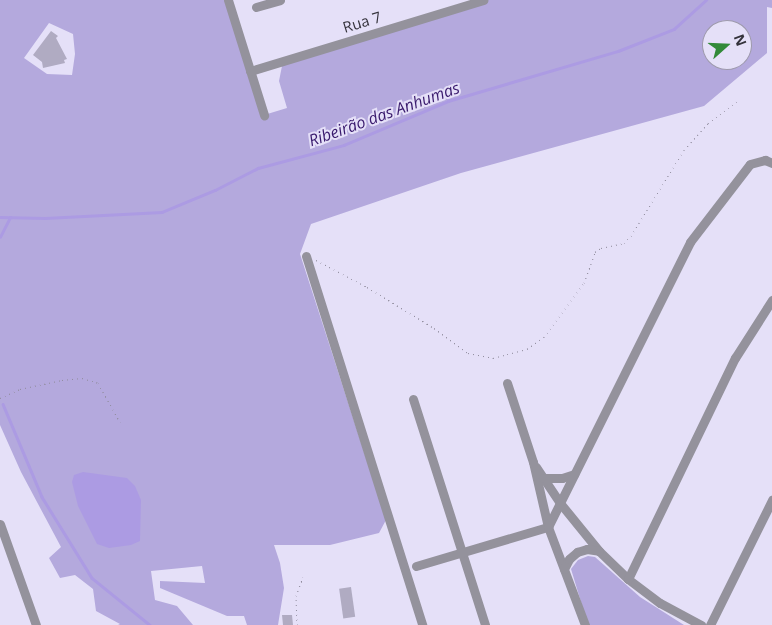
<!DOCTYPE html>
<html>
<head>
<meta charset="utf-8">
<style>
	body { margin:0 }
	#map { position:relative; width:772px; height:625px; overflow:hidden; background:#e5e0f8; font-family:"Open Sans",sans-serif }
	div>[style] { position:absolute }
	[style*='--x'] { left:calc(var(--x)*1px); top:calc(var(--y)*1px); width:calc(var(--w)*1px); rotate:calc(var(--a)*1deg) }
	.green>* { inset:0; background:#b4a9dd }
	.water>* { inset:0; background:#ac9be3 }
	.stream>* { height:2.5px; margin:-1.25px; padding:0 1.25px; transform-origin:1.25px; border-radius:1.25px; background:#ac9be3 }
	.building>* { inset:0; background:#b0abc2; transform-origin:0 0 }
	.path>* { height:1px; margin-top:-0.5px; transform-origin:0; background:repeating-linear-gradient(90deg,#908c9d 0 1px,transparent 0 5px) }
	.minor>* { height:9px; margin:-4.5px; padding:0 4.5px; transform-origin:4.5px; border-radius:4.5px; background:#94929c }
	span { translate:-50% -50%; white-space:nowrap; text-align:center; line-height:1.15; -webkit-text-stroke:4px #e5e0f8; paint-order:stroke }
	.street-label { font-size:15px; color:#34323b }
	.water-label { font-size:16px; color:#391a6d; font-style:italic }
	.north { position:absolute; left:702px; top:20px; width:50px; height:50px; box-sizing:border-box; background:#e5e0f8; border:1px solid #9e9aac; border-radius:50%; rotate:70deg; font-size:14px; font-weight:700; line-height:20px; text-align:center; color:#34323b }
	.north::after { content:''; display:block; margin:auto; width:18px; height:22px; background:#328a39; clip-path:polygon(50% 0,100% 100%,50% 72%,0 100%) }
</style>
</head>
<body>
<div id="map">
	<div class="green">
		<div style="clip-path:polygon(evenodd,0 0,227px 0,264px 115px,287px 108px,279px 81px,283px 61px,483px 0,772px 0,772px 8px,767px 7px,767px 53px,704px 106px,461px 173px,311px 224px,300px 254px,386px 520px,379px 533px,330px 545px,274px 545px,280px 563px,284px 588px,278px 625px,247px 625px,244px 616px,227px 616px,160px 588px,160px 581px,205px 583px,202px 566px,151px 571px,155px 600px,177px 606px,193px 625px,118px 625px,120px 624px,96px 611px,93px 589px,75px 575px,60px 578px,49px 558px,61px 547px,21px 472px,0 425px,0 0,49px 23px,73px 34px,75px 54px,72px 75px,47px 74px,24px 58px,49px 23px,0 0,712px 30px,742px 30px,742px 60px,712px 60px,712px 30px)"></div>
		<div style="clip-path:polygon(588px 556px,595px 557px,640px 597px,684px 625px,588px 625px,571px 569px,578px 560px)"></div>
	</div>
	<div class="water">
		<div style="clip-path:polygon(83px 472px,127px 478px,135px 486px,141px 500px,140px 541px,131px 545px,109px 548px,97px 544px,78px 506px,72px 482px,74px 475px)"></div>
	</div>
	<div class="stream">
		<div style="--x:0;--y:217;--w:45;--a:1.3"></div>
		<div style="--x:45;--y:218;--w:117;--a:-2.9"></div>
		<div style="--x:162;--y:212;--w:57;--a:-22.5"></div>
		<div style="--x:215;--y:190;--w:48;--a:-27.1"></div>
		<div style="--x:258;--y:168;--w:89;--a:-15"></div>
		<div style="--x:344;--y:145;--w:113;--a:-22.9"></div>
		<div style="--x:448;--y:101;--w:177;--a:-16.4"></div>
		<div style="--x:618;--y:51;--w:60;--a:-21.4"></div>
		<div style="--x:674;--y:29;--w:43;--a:-42.2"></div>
		<div style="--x:0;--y:237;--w:22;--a:-63"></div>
		<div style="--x:3;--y:404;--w:101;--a:67.2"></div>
		<div style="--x:42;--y:497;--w:95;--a:58.3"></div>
		<div style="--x:92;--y:578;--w:75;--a:39"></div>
	</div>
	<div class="building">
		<div style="clip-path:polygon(51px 31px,58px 36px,56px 38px,67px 59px,64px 60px,65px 63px,43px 68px,42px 62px,33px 55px)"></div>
		<div style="left:351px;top:587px;width:30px;height:12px;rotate:82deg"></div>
		<div style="clip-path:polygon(282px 615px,292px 615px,293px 625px,283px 625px)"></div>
	</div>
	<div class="path">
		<div style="--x:316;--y:260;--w:58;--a:27.9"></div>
		<div style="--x:367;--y:287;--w:79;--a:31.5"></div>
		<div style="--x:434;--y:328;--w:42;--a:36.3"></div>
		<div style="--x:468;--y:353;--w:25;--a:11"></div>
		<div style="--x:493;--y:358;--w:35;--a:-15"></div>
		<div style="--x:527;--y:349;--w:21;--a:-35"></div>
		<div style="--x:544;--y:337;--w:67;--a:-53.5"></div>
		<div style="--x:584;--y:283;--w:33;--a:-70"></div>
		<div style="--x:595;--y:252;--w:7;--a:-34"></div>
		<div style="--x:601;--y:248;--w:24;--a:-12"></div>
		<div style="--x:624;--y:243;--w:10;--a:-45"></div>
		<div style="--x:631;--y:236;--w:101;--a:-58.4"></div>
		<div style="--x:684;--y:150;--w:36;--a:-48"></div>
		<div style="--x:708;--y:123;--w:38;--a:-37"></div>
		<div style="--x:0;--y:398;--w:22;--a:-24"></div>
		<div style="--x:20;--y:389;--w:43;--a:-12.1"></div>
		<div style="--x:62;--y:380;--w:20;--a:-6"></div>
		<div style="--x:82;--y:378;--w:17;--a:17"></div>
		<div style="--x:98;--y:383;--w:45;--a:60.6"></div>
		<div style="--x:297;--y:625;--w:29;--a:-92"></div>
		<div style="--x:296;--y:596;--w:20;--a:-70"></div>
	</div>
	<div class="minor">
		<div style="--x:228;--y:0;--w:121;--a:72.6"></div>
		<div style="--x:256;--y:7;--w:25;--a:-16"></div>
		<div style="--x:250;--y:71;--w:244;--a:-16.9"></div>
		<div style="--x:306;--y:256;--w:387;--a:72.5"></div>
		<div style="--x:507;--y:383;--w:83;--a:71.8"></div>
		<div style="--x:533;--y:462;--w:67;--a:77"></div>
		<div style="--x:548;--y:527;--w:105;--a:69.3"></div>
		<div style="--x:413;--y:399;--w:237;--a:72.3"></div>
		<div style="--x:536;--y:467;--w:43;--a:56.3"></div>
		<div style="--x:560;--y:503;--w:62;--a:50.9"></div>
		<div style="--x:599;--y:551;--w:40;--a:44"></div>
		<div style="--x:628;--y:579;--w:40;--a:37"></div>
		<div style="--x:660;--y:603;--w:47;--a:28.2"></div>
		<div style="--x:543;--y:478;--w:19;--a:0"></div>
		<div style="--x:562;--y:478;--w:13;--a:-18"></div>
		<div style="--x:0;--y:524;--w:107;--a:70.4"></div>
		<div style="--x:416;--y:566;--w:138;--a:-16.5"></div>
		<div style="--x:548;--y:527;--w:318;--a:-63.5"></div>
		<div style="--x:690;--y:242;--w:98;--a:-52.4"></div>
		<div style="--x:750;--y:164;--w:16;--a:-15"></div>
		<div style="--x:765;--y:160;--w:8;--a:23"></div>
		<div style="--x:564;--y:569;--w:11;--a:-63"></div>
		<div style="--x:569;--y:559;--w:11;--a:-41"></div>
		<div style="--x:577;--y:552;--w:10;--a:-17"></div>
		<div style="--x:587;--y:549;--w:12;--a:9"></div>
		<div style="--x:628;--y:579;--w:246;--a:-64.2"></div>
		<div style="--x:735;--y:358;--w:69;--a:-57.5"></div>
		<div style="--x:710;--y:625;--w:140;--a:-63.6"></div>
	</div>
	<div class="street-label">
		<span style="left:362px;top:22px;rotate:-17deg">Rua 7</span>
	</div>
	<div class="water-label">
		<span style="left:384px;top:114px;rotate:-20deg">Ribeirão das Anhumas</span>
	</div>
	<div class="north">N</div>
</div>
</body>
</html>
